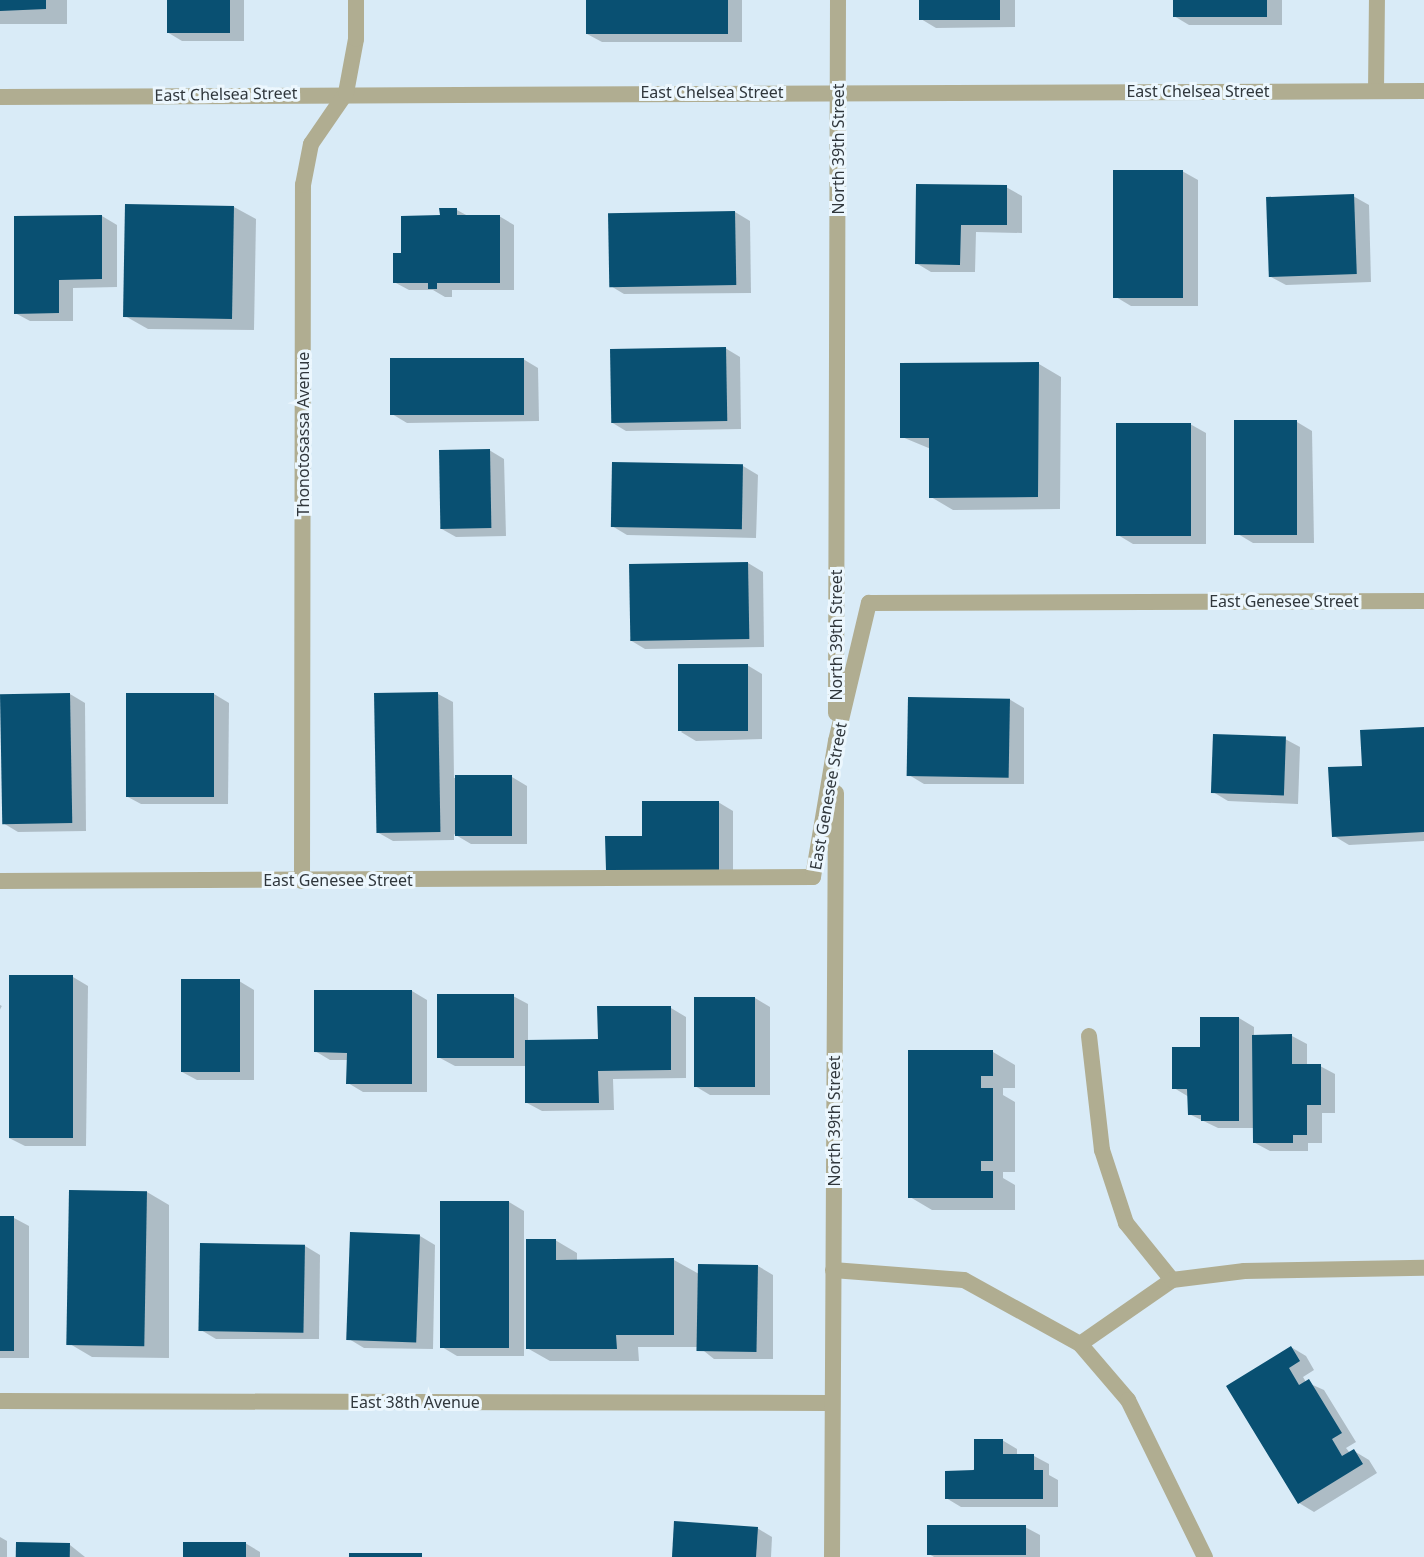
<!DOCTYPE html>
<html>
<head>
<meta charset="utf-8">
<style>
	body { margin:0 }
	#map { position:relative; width:1424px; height:1557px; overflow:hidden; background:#d9ebf7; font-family:"Noto Sans",sans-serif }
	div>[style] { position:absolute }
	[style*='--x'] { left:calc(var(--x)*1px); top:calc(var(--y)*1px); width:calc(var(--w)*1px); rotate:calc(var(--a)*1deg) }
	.shadow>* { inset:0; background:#0003; transform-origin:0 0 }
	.building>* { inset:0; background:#095072; transform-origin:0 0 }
	.minor>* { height:16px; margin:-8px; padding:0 8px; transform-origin:8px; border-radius:8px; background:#b0ad91 }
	span { translate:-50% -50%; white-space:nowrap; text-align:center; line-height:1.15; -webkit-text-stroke:6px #ecf7fe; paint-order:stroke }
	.street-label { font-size:16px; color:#30373c }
</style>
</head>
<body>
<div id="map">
	<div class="shadow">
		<div style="left:0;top:0;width:67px;height:24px"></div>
		<div style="clip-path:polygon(168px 0,244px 0,244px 41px,182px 41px,167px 32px)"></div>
		<div style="clip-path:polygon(587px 0,742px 0,742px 42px,602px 42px,587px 34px)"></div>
		<div style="clip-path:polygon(921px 0,1015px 0,1015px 27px,936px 28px,921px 19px)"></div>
		<div style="clip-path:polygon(1174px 0,1282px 0,1282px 25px,1189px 25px,1174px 16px)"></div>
		<div style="clip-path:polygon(1182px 171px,1198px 180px,1198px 306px,1131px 306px,1116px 297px)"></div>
		<div style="clip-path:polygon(918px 185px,1006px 187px,1022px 196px,1022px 233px,976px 232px,975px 272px,931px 272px,916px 263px)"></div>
		<div style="clip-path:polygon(1353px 196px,1369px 205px,1371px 282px,1286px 285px,1271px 277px)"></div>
		<div style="clip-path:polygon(234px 207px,256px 219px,254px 330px,148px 329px,125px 316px)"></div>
		<div style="clip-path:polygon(457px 210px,468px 216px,499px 216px,514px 225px,514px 290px,452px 290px,452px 297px,445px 297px,433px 290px,409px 290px,394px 282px,403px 255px)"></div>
		<div style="clip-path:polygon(735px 212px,750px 221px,751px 293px,624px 294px,609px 285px)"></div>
		<div style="clip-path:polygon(102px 216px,117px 225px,117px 287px,73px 288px,73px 321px,30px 321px,15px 313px)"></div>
		<div style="clip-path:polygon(725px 348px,740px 357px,741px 429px,626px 431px,611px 422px)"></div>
		<div style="clip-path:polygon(523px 359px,538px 368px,539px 421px,407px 423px,392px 414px)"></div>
		<div style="clip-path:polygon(1039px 364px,1061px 377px,1060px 509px,953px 510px,931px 497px,931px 449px,902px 437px,902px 365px)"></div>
		<div style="clip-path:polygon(1297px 422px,1312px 431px,1314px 543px,1253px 543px,1238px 534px)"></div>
		<div style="clip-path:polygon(1190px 424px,1206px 433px,1206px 544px,1133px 544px,1118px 535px)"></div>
		<div style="clip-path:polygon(489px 450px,504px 459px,506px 536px,456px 537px,440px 528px)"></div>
		<div style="clip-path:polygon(743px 466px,758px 475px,756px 538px,627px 535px,612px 526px)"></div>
		<div style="clip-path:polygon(748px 563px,763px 572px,764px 647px,645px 649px,630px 640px)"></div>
		<div style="clip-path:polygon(747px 665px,762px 674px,762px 739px,696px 741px,681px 732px)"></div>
		<div style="clip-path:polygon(70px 694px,85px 703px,86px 831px,18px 832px,3px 823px)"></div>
		<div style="clip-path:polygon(214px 694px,229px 703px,228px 804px,141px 804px,126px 796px)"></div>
		<div style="clip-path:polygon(438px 694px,453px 702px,454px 778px,512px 777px,527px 786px,527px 844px,471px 844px,454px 834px,454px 840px,393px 841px,377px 832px)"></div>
		<div style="clip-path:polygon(1009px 699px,1024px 708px,1024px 784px,924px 784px,909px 775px)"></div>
		<div style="clip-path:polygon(1424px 728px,1424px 841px,1349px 845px,1334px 836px)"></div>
		<div style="clip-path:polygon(1285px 739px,1300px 747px,1298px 804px,1228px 801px,1213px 792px)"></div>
		<div style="clip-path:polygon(718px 802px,733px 811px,733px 878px,644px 837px)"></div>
		<div style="clip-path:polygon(73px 977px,88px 986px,86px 1146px,25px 1146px,9px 1138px)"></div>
		<div style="clip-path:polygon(239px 981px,254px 990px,254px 1080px,197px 1080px,182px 1072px)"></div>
		<div style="clip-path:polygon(412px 991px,427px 1000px,427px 1092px,363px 1092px,348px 1083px,348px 1060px,330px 1060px,315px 1051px)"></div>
		<div style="clip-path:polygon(513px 996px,528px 1004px,528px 1041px,600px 1040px,598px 1008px,671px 1008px,686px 1017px,686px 1078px,613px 1079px,614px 1110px,542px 1111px,527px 1103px,527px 1066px,455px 1066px,440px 1058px)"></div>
		<div style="clip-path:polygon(695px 998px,755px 998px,770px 1007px,770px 1095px,710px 1095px,695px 1086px)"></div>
		<div style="left:0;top:1005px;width:2px;height:52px;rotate:27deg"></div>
		<div style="clip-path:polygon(1239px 1018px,1254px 1027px,1254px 1036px,1292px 1036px,1307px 1044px,1307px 1066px,1320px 1066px,1335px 1074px,1335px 1113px,1322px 1113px,1322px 1143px,1308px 1143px,1308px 1151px,1270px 1151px,1255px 1143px,1255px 1128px,1218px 1128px,1189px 1114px,1189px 1097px,1174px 1088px,1202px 1049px)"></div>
		<div style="clip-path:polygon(993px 1052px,1015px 1065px,1015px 1088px,1003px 1088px,1003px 1095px,1015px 1102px,1015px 1172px,1003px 1172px,1003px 1178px,1015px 1185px,1015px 1210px,932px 1210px,910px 1197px)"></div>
		<div style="clip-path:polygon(147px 1192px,169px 1205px,169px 1358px,92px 1357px,70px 1344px)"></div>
		<div style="clip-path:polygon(509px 1202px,524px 1211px,524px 1356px,457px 1356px,442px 1347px)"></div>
		<div style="clip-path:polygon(0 1217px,14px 1218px,29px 1226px,29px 1358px,0 1358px)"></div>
		<div style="clip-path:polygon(420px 1236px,435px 1245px,433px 1349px,364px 1348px,349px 1339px)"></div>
		<div style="clip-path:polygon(555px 1240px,577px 1253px,577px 1261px,674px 1260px,699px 1274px,758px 1266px,773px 1275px,773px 1359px,714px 1359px,699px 1347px,638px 1347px,639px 1361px,550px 1361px,527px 1348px)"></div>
		<div style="clip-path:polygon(305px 1246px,320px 1255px,319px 1339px,216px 1339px,201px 1330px)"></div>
		<div style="clip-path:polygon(1291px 1347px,1306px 1356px,1314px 1370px,1303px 1377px,1306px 1382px,1324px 1390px,1356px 1442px,1346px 1448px,1350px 1453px,1354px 1451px,1369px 1460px,1377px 1473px,1314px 1512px,1299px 1503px,1228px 1386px)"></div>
		<div style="clip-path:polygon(1002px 1440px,1017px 1449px,1017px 1456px,1034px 1456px,1049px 1464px,1049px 1475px,1058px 1480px,1058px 1507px,961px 1507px,946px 1498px)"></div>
		<div style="clip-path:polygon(1025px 1527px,1040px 1535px,1040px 1557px,934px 1557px,929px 1554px)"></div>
		<div style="clip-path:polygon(757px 1528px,772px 1537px,771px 1557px,673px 1557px)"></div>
		<div style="clip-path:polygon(0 1537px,7px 1541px,7px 1557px,0 1557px)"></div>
		<div style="clip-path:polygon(245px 1543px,260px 1552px,260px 1557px,185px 1557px)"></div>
		<div style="clip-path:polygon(70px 1545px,85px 1557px,17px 1557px)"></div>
	</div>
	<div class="building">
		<div style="clip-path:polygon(0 0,46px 0,46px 9px,0 11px)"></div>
		<div style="left:167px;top:0;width:63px;height:33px"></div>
		<div style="left:586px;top:0;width:142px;height:34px"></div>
		<div style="left:919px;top:0;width:81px;height:20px"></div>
		<div style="left:1173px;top:0;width:94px;height:17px"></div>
		<div style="left:1183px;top:170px;width:128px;height:70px;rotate:90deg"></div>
		<div style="clip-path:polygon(916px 184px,1007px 185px,1007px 225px,961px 225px,960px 265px,915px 264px)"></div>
		<div style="left:1354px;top:194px;width:80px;height:88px;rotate:88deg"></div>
		<div style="left:125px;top:204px;width:109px;height:113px;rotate:1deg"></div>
		<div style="clip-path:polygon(439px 208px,457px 208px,457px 215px,500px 215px,500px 283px,437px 283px,437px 289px,428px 289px,428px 283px,393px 283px,393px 253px,401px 253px,401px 216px,440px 215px)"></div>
		<div style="left:735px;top:211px;width:74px;height:127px;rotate:89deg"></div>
		<div style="clip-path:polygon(102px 215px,102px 279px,59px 280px,59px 313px,14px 314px,14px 216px)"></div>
		<div style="left:726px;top:347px;width:74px;height:116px;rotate:89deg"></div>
		<div style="left:390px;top:358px;width:134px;height:57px"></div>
		<div style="clip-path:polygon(1039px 362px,1038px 497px,929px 498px,929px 438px,900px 438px,900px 363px)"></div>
		<div style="left:1234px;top:420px;width:63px;height:115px"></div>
		<div style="left:1116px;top:423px;width:75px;height:113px"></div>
		<div style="left:490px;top:449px;width:79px;height:51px;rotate:89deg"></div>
		<div style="left:612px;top:462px;width:131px;height:65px;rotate:1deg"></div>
		<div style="left:748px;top:562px;width:77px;height:119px;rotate:89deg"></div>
		<div style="left:748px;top:664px;width:67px;height:70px;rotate:90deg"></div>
		<div style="left:438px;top:692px;width:140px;height:64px;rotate:89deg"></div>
		<div style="left:70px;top:693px;width:130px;height:70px;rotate:89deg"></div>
		<div style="left:126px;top:693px;width:88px;height:104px"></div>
		<div style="left:908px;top:697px;width:102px;height:79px;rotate:1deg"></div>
		<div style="clip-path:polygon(1424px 727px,1424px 832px,1332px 837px,1328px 767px,1362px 766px,1360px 730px)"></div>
		<div style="left:1213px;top:734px;width:73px;height:59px;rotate:2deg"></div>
		<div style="left:512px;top:775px;width:61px;height:57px;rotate:90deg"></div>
		<div style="clip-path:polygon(642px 801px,719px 801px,719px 870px,606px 870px,605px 836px,642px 836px)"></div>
		<div style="left:9px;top:975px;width:64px;height:163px"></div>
		<div style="left:181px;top:979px;width:59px;height:93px"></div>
		<div style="clip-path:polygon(314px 990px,412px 990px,412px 1084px,346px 1084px,347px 1053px,314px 1052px)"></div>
		<div style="left:514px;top:994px;width:64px;height:77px;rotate:90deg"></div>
		<div style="left:694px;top:997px;width:61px;height:90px"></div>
		<div style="clip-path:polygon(597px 1006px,671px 1006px,671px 1070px,598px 1071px,599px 1103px,525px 1103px,525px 1040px,598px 1039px)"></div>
		<div style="clip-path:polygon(1200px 1017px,1239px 1017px,1239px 1121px,1201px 1121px,1201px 1115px,1188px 1115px,1187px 1089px,1172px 1089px,1172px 1047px,1200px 1047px)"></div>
		<div style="clip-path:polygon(1292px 1034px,1292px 1064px,1321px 1064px,1321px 1105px,1307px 1105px,1307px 1135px,1293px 1135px,1293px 1143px,1253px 1143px,1252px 1035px)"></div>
		<div style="clip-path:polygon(908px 1050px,993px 1050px,993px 1076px,981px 1076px,981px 1088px,993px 1088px,993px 1161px,981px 1161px,981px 1171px,993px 1171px,993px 1198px,908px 1198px)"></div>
		<div style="left:69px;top:1190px;width:78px;height:155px;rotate:1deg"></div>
		<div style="left:440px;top:1201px;width:69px;height:147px"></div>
		<div style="left:0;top:1216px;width:14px;height:135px"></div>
		<div style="left:350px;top:1232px;width:70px;height:108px;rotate:2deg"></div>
		<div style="clip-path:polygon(526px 1239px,556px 1239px,556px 1260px,674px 1258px,674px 1335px,616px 1335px,617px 1349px,526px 1349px)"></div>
		<div style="left:200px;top:1243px;width:105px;height:88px;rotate:1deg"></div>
		<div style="left:698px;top:1264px;width:60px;height:87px;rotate:1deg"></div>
		<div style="clip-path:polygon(1291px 1346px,1300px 1361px,1289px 1368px,1299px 1385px,1309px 1379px,1342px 1433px,1332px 1439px,1342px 1456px,1354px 1449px,1363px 1464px,1298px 1504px,1226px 1386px)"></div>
		<div style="clip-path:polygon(974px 1439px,1003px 1439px,1003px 1454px,1034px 1454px,1034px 1470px,1043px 1470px,1043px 1499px,945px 1499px,945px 1471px,974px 1470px)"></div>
		<div style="clip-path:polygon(674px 1521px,758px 1527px,756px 1557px,672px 1557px)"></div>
		<div style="left:927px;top:1525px;width:99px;height:30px"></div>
		<div style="left:16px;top:1542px;width:54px;height:15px;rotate:1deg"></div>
		<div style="left:183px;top:1542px;width:63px;height:15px"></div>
		<div style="left:349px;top:1553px;width:73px;height:4px"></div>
	</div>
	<div class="minor">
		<div style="--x:1376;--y:91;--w:91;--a:-89.4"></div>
		<div style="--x:0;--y:97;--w:1424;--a:-0.24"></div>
		<div style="--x:836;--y:713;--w:713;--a:-89.84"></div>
		<div style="--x:0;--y:881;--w:813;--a:-0.28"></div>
		<div style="--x:813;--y:877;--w:138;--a:-80.4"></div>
		<div style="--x:836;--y:741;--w:142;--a:-76.6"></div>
		<div style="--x:869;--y:603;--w:555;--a:-0.21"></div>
		<div style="--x:302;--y:881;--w:696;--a:-89.92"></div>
		<div style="--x:303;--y:185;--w:42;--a:-79"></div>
		<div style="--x:311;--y:144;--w:62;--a:-55.5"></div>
		<div style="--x:346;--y:93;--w:55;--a:-79.5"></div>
		<div style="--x:356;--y:39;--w:39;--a:-90"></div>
		<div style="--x:1089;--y:1036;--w:115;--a:83.5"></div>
		<div style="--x:1102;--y:1150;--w:77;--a:71.8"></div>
		<div style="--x:1126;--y:1223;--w:73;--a:51.1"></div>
		<div style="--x:833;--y:1270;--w:131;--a:4.4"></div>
		<div style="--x:964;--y:1280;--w:132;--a:28.9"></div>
		<div style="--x:1080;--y:1344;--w:74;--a:49.4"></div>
		<div style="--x:1128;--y:1400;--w:175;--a:63.9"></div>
		<div style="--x:1080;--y:1344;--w:112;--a:-34.8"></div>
		<div style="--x:1172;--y:1280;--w:73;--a:-7.1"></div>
		<div style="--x:1244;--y:1271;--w:180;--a:-1"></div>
		<div style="--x:0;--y:1401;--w:830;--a:0.14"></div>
		<div style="--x:832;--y:1557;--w:764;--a:-89.7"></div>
	</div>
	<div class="street-label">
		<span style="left:1198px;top:91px">East Chelsea Street</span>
		<span style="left:712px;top:92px">East Chelsea Street</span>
		<span style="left:226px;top:94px;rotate:-1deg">East Chelsea Street</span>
		<span style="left:838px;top:149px;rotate:-90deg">North 39th Street</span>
		<span style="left:303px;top:434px;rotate:-90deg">Thonotosassa Avenue</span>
		<span style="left:1284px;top:601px">East Genesee Street</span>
		<span style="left:836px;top:635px;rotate:-90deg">North 39th Street</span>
		<span style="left:828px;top:796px;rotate:-80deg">East Genesee Street</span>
		<span style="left:338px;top:880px">East Genesee Street</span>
		<span style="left:834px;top:1121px;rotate:-90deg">North 39th Street</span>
		<span style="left:415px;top:1402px">East 38th Avenue</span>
	</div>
</div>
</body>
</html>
